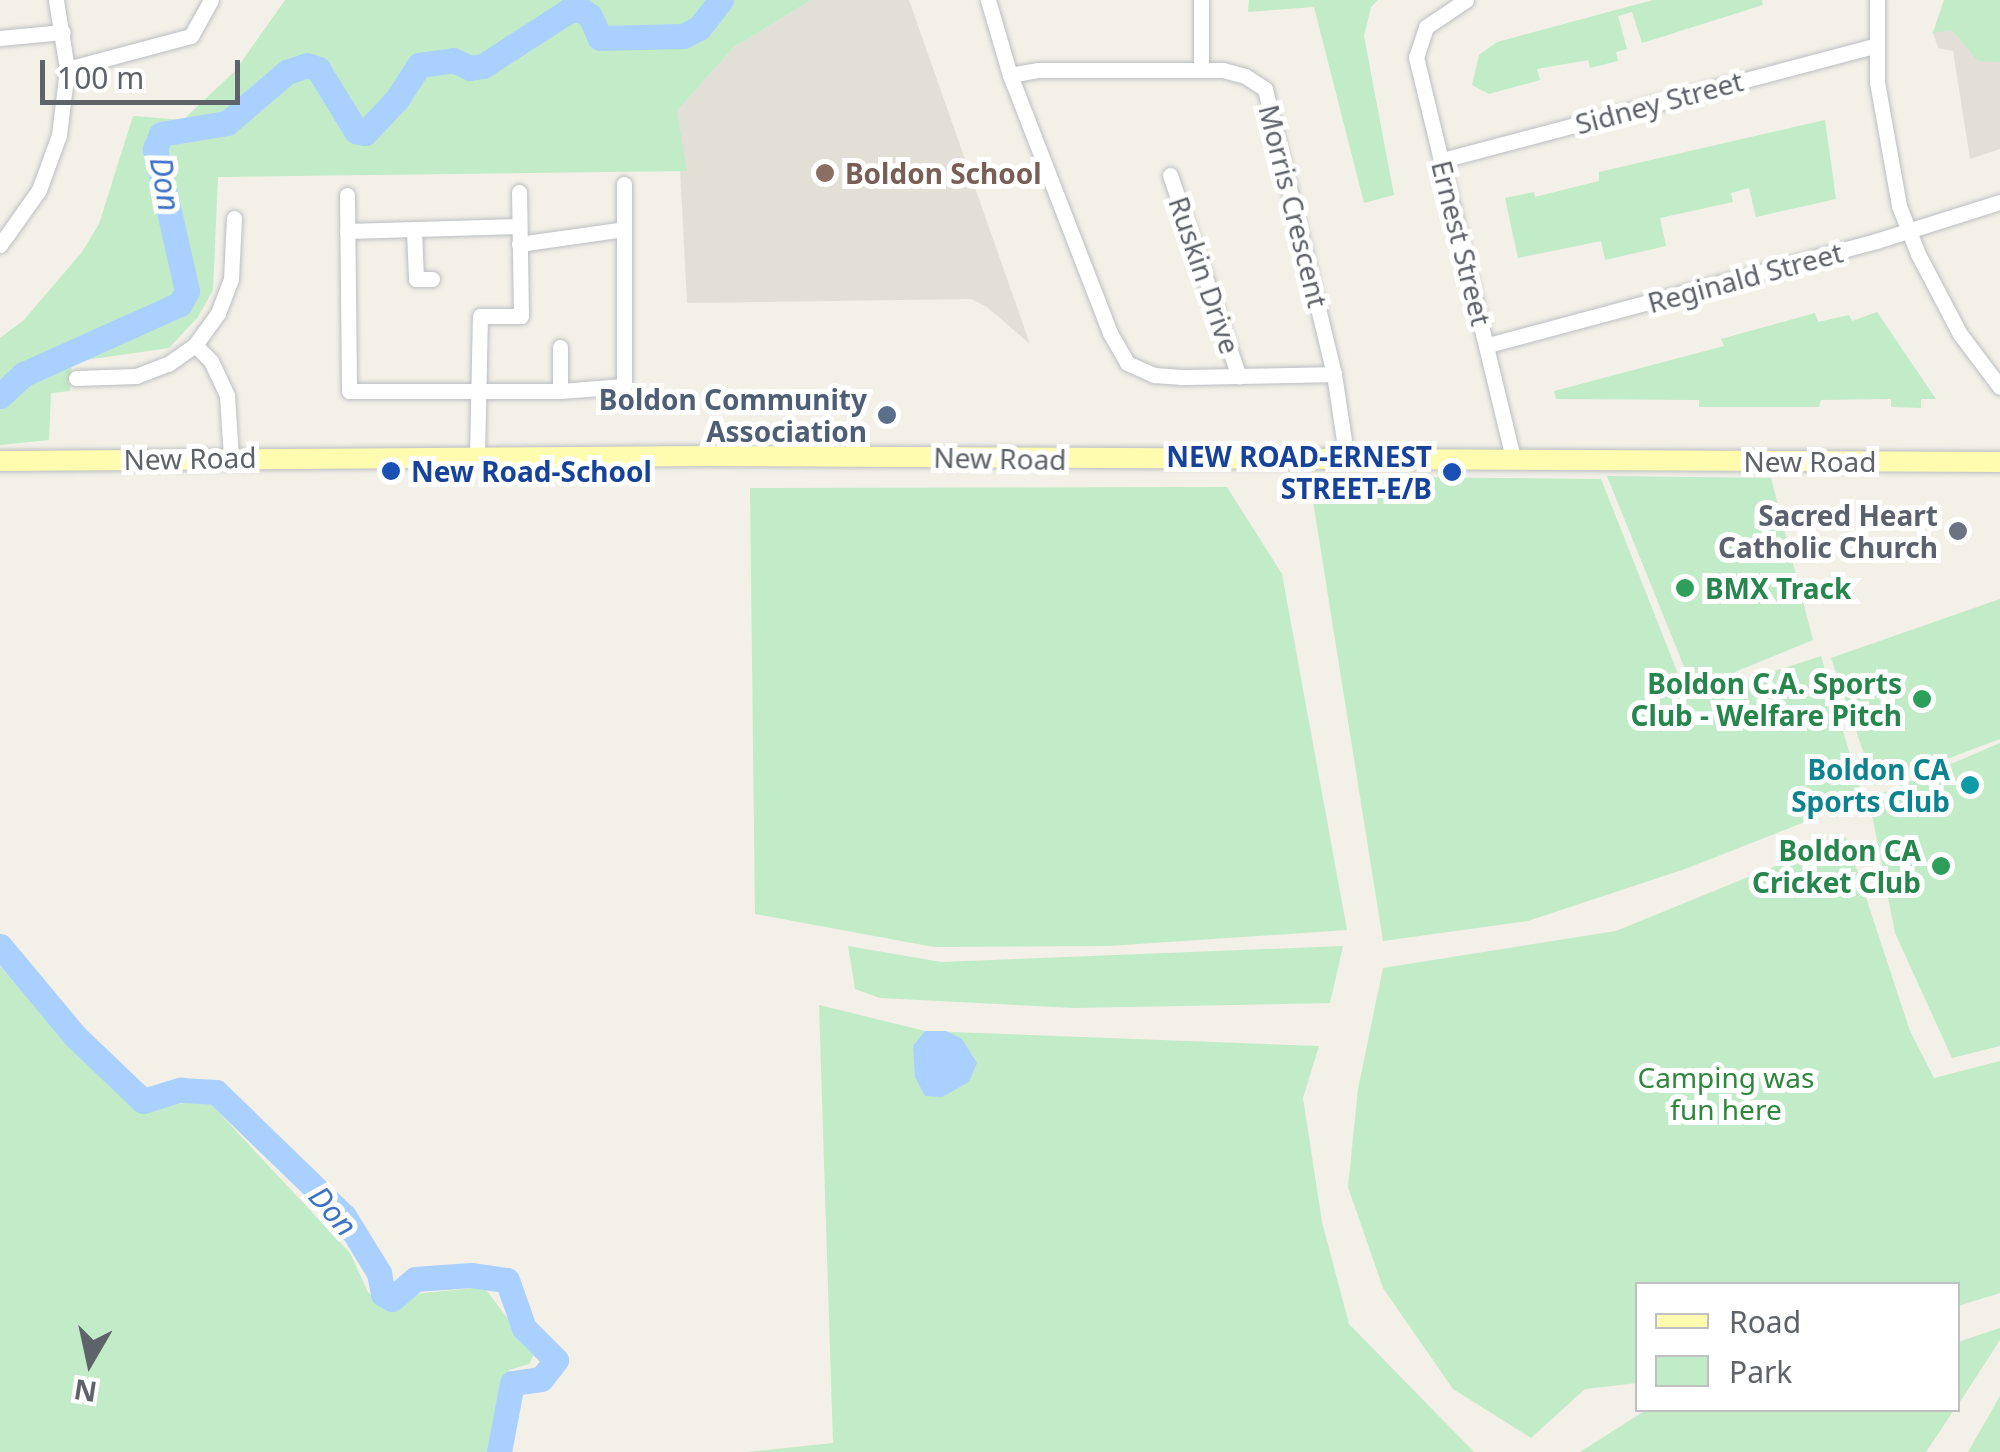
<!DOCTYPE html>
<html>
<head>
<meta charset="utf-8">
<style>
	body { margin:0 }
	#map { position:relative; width:2000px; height:1452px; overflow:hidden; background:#f2f0e7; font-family:"Noto Sans",sans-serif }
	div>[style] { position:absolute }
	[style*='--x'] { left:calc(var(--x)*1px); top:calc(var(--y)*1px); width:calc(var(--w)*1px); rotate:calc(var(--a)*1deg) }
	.education>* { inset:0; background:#e2e0d6 }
	.green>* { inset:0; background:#c2ebc7 }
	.water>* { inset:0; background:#aad0ff }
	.river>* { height:25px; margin:-12.5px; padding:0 12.5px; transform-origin:12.5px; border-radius:12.5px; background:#aad0ff }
	.roads { filter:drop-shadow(0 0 2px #bbbec3) drop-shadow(0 0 2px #bbbec3) }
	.minor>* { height:15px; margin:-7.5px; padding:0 7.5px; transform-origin:7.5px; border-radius:7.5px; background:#fff }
	.major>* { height:20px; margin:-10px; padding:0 10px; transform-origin:10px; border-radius:10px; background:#fffbaf }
	.dots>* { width:28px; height:28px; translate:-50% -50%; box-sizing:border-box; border:5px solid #fff; border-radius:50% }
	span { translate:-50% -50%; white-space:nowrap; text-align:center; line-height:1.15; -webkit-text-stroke:10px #fff; paint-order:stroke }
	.street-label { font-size:28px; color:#5e6269 }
	.education-label { font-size:28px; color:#785e54; font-weight:700 }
	.left { translate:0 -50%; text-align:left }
	.service-label { font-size:28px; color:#4e5e75; font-weight:700 }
	.right { translate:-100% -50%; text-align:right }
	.transit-label { font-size:28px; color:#164399; font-weight:700 }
	.worship-label { font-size:28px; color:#5b616d; font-weight:700 }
	.leisure-label { font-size:28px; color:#27864d; font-weight:700 }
	.culture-label { font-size:28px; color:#0d838f; font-weight:700 }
	.park-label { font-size:28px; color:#2e873c }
	.water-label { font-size:30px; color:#3e71c6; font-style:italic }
	.legend { position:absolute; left:1635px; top:1282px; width:325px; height:130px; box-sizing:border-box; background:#fff; border:2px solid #bfc0c3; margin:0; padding:12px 18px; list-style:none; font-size:30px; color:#5e6269 }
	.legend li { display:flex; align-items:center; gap:20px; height:50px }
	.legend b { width:50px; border:2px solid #bfc0c3 }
	.north { position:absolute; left:40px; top:1312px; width:100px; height:100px; -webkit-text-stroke:8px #fff; paint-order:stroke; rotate:189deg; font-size:28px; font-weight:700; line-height:40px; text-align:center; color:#5e6269 }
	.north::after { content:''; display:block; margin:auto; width:35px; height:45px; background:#5e6269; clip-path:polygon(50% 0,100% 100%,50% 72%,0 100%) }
	.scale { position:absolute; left:40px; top:60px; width:200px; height:45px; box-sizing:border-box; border:5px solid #5e6269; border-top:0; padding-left:12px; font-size:30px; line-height:35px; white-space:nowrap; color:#5e6269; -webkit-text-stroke:8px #fff; paint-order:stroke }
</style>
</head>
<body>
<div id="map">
	<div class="education">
		<div style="clip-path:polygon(811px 0,909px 0,1030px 344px,987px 307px,971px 299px,687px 303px,677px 111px,733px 48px)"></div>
		<div style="clip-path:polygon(1957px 0,2000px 0,2000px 149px,1970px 159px,1953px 51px,1938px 48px,1933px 33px,1943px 3px)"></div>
	</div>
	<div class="green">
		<div style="clip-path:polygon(285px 0,811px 0,733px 48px,677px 111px,687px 171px,218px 177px,213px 290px,198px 317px,169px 348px,72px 362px,70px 391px,51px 393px,49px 440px,0 445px,0 338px,24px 320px,82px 252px,99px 224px,133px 116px,183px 120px,235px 71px)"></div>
		<div style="clip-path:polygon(1249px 0,1378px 0,1371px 7px,1364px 36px,1394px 195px,1364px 203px,1314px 7px,1248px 12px)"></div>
		<div style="clip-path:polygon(1653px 0,1762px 0,1763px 5px,1642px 43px,1632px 12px,1618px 16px,1627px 49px,1616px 52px,1618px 61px,1590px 68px,1588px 60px,1537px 69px,1540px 80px,1489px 94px,1472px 85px,1479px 55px,1497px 42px)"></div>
		<div style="clip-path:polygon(1944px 0,2000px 0,2000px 62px,1978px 61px,1952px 30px,1933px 33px)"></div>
		<div style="clip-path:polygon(1825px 120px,1836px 199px,1756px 217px,1749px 188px,1731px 193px,1733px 202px,1660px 218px,1666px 246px,1605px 260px,1601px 241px,1518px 258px,1505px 198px,1534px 192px,1535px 197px,1599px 181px,1599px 172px)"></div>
		<div style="clip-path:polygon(1877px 312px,1936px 399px,1921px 399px,1921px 408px,1891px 407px,1891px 399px,1821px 400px,1819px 407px,1699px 407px,1699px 400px,1556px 399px,1554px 391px,1724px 346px,1721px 339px,1815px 313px,1818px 322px,1849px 315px,1852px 321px)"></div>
		<div style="clip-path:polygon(1309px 476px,1601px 479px,1688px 699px,1821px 656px,1863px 799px,1685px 869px,1528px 921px,1383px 941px)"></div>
		<div style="clip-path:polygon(1607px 476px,1771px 478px,1813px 640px,1693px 689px)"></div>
		<div style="clip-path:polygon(1227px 487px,1282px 574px,1347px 930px,1108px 946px,934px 947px,755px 914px,750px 488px)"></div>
		<div style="clip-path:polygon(2000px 599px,2000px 739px,1875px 786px,1831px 658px)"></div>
		<div style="clip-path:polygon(2000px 743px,2000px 1046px,1952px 1058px,1895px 933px,1869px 799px)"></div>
		<div style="clip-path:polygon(1846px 837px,1910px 1031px,1934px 1078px,2000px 1061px,2000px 1293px,1958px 1306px,1958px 1284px,1638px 1284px,1637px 1383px,1585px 1389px,1531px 1438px,1453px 1389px,1383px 1288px,1348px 1187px,1358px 1089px,1383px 968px,1616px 931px)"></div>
		<div style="clip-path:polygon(848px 946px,941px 962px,1343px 946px,1330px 1003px,1074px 1008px,880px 998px,855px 989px)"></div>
		<div style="clip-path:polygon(0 966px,65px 1042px,139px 1113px,184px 1103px,210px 1103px,350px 1253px,368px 1292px,383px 1309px,400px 1307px,413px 1294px,484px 1287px,534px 1354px,529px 1364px,509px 1370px,490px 1452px,0 1452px)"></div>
		<div style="clip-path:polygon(819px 1005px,925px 1031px,1319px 1046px,1303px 1098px,1322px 1222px,1349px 1324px,1474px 1452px,747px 1452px,833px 1443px)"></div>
		<div style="clip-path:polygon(2000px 1328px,2000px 1340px,1958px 1405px,1958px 1342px)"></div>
		<div style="clip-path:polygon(2000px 1396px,2000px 1452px,1968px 1452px)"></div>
		<div style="clip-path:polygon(1646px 1410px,1954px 1410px,1926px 1452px,1580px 1452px)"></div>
	</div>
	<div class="water">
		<div style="clip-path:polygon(925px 1031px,946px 1031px,962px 1039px,977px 1063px,969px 1082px,942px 1097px,925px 1096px,915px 1077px,913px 1046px)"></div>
	</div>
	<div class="river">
		<div style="--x:0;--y:396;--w:33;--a:-43"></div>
		<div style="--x:24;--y:374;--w:171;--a:-24.2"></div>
		<div style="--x:180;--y:304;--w:15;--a:-62"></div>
		<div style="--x:187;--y:291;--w:146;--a:-102.7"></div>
		<div style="--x:155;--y:149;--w:16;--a:-68"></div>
		<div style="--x:161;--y:134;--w:67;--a:-9.5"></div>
		<div style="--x:227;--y:123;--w:79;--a:-40.4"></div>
		<div style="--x:287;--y:72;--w:21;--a:-19"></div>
		<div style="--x:307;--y:65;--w:12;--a:20"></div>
		<div style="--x:318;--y:69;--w:73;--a:58.5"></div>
		<div style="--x:356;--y:131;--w:9;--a:13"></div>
		<div style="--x:365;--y:133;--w:47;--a:-46.7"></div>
		<div style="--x:397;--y:99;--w:40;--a:-57.1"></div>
		<div style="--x:419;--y:65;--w:34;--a:-8"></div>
		<div style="--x:453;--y:60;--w:19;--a:25"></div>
		<div style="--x:470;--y:68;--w:13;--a:-9"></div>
		<div style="--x:483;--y:66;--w:101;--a:-32.9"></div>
		<div style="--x:568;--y:11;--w:12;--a:-9"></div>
		<div style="--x:580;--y:9;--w:12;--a:35"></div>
		<div style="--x:590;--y:16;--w:24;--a:66"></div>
		<div style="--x:600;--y:38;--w:83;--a:-1.4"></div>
		<div style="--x:683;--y:36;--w:18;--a:-27"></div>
		<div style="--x:699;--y:28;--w:36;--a:-52"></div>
		<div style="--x:0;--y:946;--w:117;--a:50.2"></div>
		<div style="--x:75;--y:1036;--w:94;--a:43.7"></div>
		<div style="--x:143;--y:1101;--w:39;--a:-17"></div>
		<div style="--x:180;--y:1090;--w:36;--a:3"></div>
		<div style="--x:216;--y:1092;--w:178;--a:44.1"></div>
		<div style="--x:344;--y:1216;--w:67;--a:58.4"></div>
		<div style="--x:379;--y:1273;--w:21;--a:79"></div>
		<div style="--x:383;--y:1294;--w:10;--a:29"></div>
		<div style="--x:392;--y:1299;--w:30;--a:-41"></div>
		<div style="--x:415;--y:1279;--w:56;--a:-4.1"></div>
		<div style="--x:471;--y:1275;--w:36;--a:8"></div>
		<div style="--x:507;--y:1280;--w:51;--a:70.5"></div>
		<div style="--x:524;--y:1328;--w:45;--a:45"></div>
		<div style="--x:556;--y:1360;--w:24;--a:128"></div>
		<div style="--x:541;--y:1379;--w:29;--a:172"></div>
		<div style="--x:512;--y:1383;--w:70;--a:100.7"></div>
	</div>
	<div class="roads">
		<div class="minor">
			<div style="--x:988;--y:0;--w:78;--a:73.7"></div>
			<div style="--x:1010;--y:75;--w:277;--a:68.8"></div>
			<div style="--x:1110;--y:333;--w:34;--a:60"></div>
			<div style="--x:1127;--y:363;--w:30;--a:24"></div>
			<div style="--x:1154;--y:375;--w:28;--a:4"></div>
			<div style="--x:1182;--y:377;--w:152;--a:-1.1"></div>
			<div style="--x:1201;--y:0;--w:69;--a:90"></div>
			<div style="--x:1466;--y:0;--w:48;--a:146"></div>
			<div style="--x:1426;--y:27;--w:32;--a:108"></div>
			<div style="--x:1416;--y:57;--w:416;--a:76.4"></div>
			<div style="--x:1877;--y:0;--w:82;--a:90"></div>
			<div style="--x:1877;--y:82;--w:126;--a:79.9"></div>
			<div style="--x:1899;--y:206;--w:52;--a:68.4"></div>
			<div style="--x:1918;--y:254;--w:90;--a:62.3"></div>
			<div style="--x:1960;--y:334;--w:66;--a:53"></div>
			<div style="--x:0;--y:38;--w:63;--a:-5.4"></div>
			<div style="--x:67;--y:69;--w:128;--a:-14.9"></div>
			<div style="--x:191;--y:36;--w:41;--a:-60.9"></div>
			<div style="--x:1010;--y:75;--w:29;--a:-10"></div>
			<div style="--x:1039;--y:70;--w:184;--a:0"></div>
			<div style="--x:1223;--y:70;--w:23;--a:15"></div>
			<div style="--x:1245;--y:76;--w:24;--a:33"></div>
			<div style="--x:1265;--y:89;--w:293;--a:76.4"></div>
			<div style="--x:1334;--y:374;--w:87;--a:81.4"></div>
			<div style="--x:1442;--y:160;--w:449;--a:-14.8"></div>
			<div style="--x:1170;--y:175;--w:213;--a:71.1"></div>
			<div style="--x:347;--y:195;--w:196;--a:89.4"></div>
			<div style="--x:349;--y:391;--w:211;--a:0"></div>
			<div style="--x:560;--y:391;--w:64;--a:-4.5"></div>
			<div style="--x:624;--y:386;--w:202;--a:-90"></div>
			<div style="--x:347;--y:231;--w:172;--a:-1.7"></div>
			<div style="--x:414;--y:231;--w:48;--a:87.6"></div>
			<div style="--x:416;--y:279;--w:16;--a:0"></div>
			<div style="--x:519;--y:244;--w:106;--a:-8.1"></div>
			<div style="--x:0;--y:245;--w:67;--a:-54.7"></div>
			<div style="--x:39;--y:190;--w:59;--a:-70"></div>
			<div style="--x:59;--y:135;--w:66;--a:-83.1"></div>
			<div style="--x:67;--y:69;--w:70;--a:-99.1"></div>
			<div style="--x:195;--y:345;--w:23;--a:45"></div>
			<div style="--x:211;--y:361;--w:38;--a:65"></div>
			<div style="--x:227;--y:395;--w:63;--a:86.4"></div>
			<div style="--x:1488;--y:345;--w:402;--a:-15"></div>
			<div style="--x:1876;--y:241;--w:130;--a:-17.5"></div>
			<div style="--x:76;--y:378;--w:60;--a:-1.9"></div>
			<div style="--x:136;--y:376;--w:34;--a:-21"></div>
			<div style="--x:168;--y:364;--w:33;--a:-35"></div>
			<div style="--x:195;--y:345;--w:39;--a:-54"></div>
			<div style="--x:218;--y:313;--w:36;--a:-69"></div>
			<div style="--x:231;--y:279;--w:61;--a:-87.2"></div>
			<div style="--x:560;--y:391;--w:44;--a:-90"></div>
			<div style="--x:477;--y:456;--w:140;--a:-88.8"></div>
			<div style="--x:480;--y:316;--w:41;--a:0"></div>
			<div style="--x:521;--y:316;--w:124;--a:-90.9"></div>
		</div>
		<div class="major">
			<div style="--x:0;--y:461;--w:708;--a:-0.4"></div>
			<div style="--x:708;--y:456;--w:1292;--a:0.27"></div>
		</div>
	</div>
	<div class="dots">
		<div style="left:825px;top:173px;background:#8d6e63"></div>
		<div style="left:887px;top:415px;background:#5c6f8a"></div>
		<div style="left:391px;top:471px;background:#1a4fb4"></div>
		<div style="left:1452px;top:472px;background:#1a4fb4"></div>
		<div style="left:1958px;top:531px;background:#6b7280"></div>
		<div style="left:1685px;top:588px;background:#2e9e5b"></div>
		<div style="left:1922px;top:699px;background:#2e9e5b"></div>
		<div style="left:1970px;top:785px;background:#0f9aa8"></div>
		<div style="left:1941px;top:866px;background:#2e9e5b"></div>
	</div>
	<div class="street-label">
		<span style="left:1659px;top:102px;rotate:-15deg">Sidney Street</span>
		<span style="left:1294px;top:206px;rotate:76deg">Morris Crescent</span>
		<span style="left:1462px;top:243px;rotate:76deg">Ernest Street</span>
		<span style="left:1205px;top:275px;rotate:71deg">Ruskin Drive</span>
		<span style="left:1745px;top:277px;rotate:-15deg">Reginald Street</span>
		<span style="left:190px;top:458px;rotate:-1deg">New Road</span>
		<span style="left:1000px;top:458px;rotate:1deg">New Road</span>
		<span style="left:1810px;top:461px">New Road</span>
	</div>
	<div class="education-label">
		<span class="left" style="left:845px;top:173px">Boldon School</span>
	</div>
	<div class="service-label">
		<span class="right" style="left:867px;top:415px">Boldon Community<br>Association</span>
	</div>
	<div class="transit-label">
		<span class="right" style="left:1432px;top:472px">NEW ROAD-ERNEST<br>STREET-E/B</span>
		<span class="left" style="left:411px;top:471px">New Road-School</span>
	</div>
	<div class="worship-label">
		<span class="right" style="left:1938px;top:531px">Sacred Heart<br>Catholic Church</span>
	</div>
	<div class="leisure-label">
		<span class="left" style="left:1705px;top:588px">BMX Track</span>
		<span class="right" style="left:1902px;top:699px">Boldon C.A. Sports<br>Club - Welfare Pitch</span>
		<span class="right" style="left:1921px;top:866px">Boldon CA<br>Cricket Club</span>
	</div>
	<div class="culture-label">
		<span class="right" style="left:1950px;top:785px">Boldon CA<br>Sports Club</span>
	</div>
	<div class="park-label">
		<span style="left:1726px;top:1093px">Camping was<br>fun here</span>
	</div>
	<div class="water-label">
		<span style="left:165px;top:184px;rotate:80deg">Don</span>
		<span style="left:333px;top:1211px;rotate:49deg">Don</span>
	</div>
	<ul class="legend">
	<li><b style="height:12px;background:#fffbaf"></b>Road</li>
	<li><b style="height:28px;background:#c2ebc7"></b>Park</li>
	</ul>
	<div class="north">N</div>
	<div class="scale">100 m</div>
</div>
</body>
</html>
